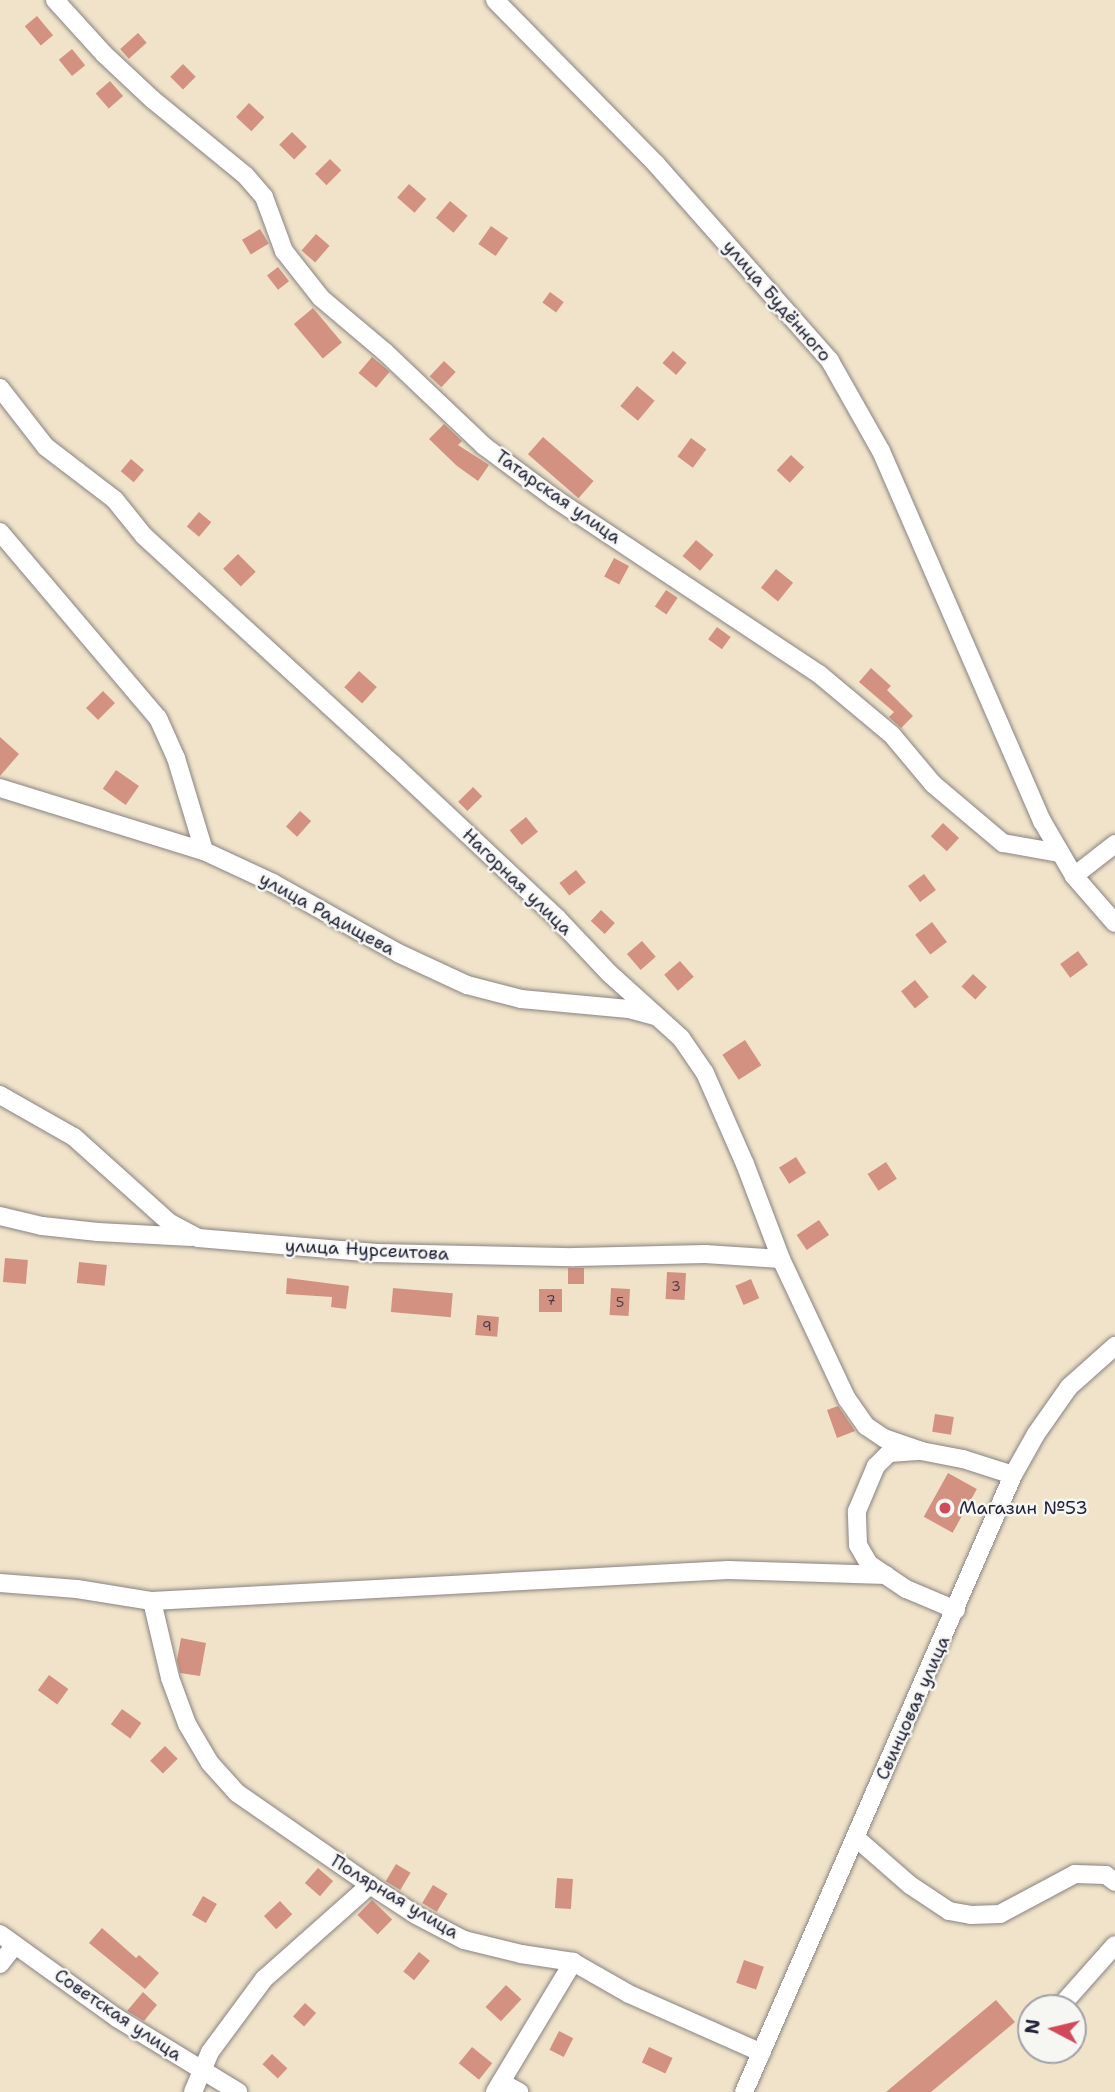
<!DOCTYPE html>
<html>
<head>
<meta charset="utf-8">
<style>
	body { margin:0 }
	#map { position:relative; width:1115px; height:2092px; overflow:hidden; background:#f0e3c9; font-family:"Shantell Sans",sans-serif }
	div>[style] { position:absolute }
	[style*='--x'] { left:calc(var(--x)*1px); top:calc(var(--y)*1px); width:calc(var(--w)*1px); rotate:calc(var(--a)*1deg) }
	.building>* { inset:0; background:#d39281; transform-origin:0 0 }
	.roads { filter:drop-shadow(0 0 2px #898282) drop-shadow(0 0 2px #898282) }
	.minor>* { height:18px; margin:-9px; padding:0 9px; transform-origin:9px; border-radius:9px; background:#fff }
	.dots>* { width:19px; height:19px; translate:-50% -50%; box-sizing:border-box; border:4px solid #f6f6f2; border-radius:50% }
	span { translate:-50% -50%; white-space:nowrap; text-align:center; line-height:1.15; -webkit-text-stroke:5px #f6f6f2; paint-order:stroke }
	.number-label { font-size:14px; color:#4e3e4c }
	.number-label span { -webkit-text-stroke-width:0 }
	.street-label { font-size:18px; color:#22223b }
	.poi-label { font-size:18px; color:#22223b }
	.left { translate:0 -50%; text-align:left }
	.north { position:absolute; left:1017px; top:1994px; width:70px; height:70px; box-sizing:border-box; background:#f6f6f2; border:2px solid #a1a1a9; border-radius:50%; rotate:277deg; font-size:19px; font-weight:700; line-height:28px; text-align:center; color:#22223b }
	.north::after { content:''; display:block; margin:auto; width:24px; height:32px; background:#d1495b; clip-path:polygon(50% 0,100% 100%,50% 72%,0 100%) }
</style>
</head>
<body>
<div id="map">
	<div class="building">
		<div style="left:37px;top:16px;width:25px;height:16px;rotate:50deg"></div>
		<div style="left:138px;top:33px;width:13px;height:24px;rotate:48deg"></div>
		<div style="left:72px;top:49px;width:21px;height:17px;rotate:51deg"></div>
		<div style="left:183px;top:64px;width:18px;height:18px;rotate:45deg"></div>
		<div style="left:110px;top:81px;width:20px;height:19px;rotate:49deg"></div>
		<div style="left:249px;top:103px;width:21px;height:19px;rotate:43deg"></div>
		<div style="left:292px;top:132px;width:21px;height:18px;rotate:45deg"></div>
		<div style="left:330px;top:159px;width:16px;height:21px;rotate:45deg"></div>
		<div style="left:409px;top:184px;width:23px;height:18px;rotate:41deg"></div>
		<div style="left:450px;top:201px;width:23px;height:22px;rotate:40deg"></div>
		<div style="left:491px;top:226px;width:21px;height:22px;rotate:35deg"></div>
		<div style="left:260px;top:229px;width:17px;height:21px;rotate:59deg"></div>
		<div style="left:316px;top:234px;width:18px;height:22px;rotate:41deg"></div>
		<div style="left:278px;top:267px;width:18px;height:14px;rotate:52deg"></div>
		<div style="left:550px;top:292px;width:17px;height:13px;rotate:36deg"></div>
		<div style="left:313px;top:308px;width:45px;height:25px;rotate:50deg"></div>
		<div style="left:673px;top:351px;width:18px;height:16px;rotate:41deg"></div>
		<div style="left:372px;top:357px;width:23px;height:21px;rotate:40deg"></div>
		<div style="left:444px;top:361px;width:16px;height:21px;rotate:43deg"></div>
		<div style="left:637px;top:386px;width:23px;height:26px;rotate:40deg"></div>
		<div style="clip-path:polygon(444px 424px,462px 441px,458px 445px,489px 465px,478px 481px,457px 466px,429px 439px)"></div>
		<div style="left:543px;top:437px;width:67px;height:23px;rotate:41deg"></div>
		<div style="left:691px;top:438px;width:19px;height:23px;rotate:36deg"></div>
		<div style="left:791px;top:455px;width:18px;height:21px;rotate:43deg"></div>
		<div style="left:131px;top:459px;width:17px;height:16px;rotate:40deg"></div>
		<div style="left:199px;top:512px;width:16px;height:19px;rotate:40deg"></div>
		<div style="left:696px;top:540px;width:23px;height:21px;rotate:40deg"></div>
		<div style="left:238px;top:554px;width:25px;height:21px;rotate:45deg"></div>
		<div style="left:614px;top:558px;width:17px;height:21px;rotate:28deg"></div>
		<div style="left:776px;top:569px;width:22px;height:24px;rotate:39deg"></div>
		<div style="left:666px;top:590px;width:14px;height:20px;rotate:34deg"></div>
		<div style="left:717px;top:627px;width:17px;height:15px;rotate:36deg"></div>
		<div style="clip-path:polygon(871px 668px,891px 686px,887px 690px,913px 716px,901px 728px,889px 717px,894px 712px,859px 682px)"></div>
		<div style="left:359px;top:671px;width:24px;height:22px;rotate:42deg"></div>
		<div style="left:103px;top:691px;width:17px;height:24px;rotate:45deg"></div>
		<div style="clip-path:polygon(0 737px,19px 754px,0 776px)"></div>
		<div style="left:116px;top:770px;width:28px;height:23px;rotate:35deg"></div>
		<div style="left:473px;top:787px;width:13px;height:21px;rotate:45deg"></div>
		<div style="left:300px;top:811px;width:15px;height:21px;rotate:42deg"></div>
		<div style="left:526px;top:817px;width:19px;height:21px;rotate:51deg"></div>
		<div style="left:943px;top:823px;width:22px;height:18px;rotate:43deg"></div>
		<div style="left:576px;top:870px;width:16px;height:21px;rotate:52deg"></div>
		<div style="left:924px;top:874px;width:20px;height:20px;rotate:53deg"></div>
		<div style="left:601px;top:910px;width:19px;height:15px;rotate:43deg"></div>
		<div style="left:932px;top:922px;width:25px;height:21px;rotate:53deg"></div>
		<div style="left:642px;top:941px;width:21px;height:20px;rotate:49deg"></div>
		<div style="left:1078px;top:951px;width:17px;height:22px;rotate:54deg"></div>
		<div style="left:680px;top:961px;width:21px;height:21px;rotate:49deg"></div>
		<div style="left:973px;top:974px;width:19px;height:17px;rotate:43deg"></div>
		<div style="left:915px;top:980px;width:22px;height:18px;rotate:51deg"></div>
		<div style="left:745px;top:1040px;width:30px;height:27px;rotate:57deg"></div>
		<div style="left:796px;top:1157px;width:19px;height:20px;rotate:58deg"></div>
		<div style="left:886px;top:1162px;width:20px;height:22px;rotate:57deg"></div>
		<div style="left:819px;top:1220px;width:18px;height:27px;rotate:56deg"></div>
		<div style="left:5px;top:1258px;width:23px;height:24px;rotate:5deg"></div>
		<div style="left:79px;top:1262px;width:28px;height:21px;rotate:6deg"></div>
		<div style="left:568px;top:1268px;width:16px;height:16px"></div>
		<div style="left:667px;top:1272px;width:19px;height:27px;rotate:3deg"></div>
		<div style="clip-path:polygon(287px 1278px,349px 1286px,346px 1309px,331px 1307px,332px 1297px,286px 1294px)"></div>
		<div style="left:751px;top:1279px;width:21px;height:17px;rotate:67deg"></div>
		<div style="left:393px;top:1288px;width:60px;height:24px;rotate:5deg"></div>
		<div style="left:611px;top:1288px;width:19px;height:27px;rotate:3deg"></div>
		<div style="left:539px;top:1289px;width:23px;height:23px"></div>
		<div style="left:477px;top:1315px;width:22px;height:20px;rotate:5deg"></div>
		<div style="clip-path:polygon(838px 1406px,855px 1431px,837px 1438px,827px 1410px)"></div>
		<div style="left:935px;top:1414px;width:19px;height:18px;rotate:9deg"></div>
		<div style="left:948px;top:1473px;width:33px;height:50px;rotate:29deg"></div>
		<div style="clip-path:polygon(181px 1638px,206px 1643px,200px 1676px,180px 1673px,177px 1660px)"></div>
		<div style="left:49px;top:1675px;width:24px;height:19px;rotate:36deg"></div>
		<div style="left:122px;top:1709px;width:24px;height:19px;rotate:36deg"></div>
		<div style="left:165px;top:1746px;width:18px;height:21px;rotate:45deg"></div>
		<div style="left:396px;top:1864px;width:17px;height:20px;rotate:31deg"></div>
		<div style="left:318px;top:1868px;width:20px;height:20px;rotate:41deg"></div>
		<div style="left:557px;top:1878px;width:16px;height:30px;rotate:4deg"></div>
		<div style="left:433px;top:1885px;width:17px;height:21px;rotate:31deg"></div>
		<div style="left:203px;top:1896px;width:16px;height:22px;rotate:30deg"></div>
		<div style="left:372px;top:1900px;width:28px;height:21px;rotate:44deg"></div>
		<div style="left:280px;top:1901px;width:18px;height:22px;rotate:47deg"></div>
		<div style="clip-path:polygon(102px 1928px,136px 1958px,139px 1955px,159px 1973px,145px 1989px,89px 1943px)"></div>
		<div style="left:419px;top:1952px;width:14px;height:25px;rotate:39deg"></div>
		<div style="left:744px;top:1960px;width:21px;height:24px;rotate:19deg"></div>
		<div style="left:506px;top:1985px;width:21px;height:30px;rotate:43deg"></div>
		<div style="clip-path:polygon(143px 1992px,157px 2005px,144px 2021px,127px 2011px)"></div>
		<div style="clip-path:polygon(996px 2000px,1015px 2022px,931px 2092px,886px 2092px)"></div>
		<div style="left:305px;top:2003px;width:15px;height:18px;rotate:42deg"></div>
		<div style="left:559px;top:2031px;width:16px;height:21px;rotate:27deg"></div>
		<div style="left:472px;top:2047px;width:26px;height:21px;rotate:39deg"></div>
		<div style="left:649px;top:2047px;width:26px;height:17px;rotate:25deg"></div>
		<div style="left:272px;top:2054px;width:21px;height:14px;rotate:43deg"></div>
	</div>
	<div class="roads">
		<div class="minor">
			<div style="--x:55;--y:0;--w:73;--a:47.8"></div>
			<div style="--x:104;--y:54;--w:66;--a:43.2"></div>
			<div style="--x:152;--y:99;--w:120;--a:39.3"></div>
			<div style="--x:245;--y:175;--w:29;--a:49"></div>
			<div style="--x:264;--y:197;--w:58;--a:69.7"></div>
			<div style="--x:284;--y:251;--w:60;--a:51.8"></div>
			<div style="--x:321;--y:298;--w:84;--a:40.2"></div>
			<div style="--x:385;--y:352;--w:137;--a:43.5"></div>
			<div style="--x:484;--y:446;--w:87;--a:36.6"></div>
			<div style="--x:554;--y:498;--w:318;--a:33.6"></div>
			<div style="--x:819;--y:674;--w:95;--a:39.9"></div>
			<div style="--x:892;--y:735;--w:64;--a:50.1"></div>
			<div style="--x:933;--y:784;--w:92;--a:40.1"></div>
			<div style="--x:1003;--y:843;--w:58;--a:10"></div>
			<div style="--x:495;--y:0;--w:230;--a:45.5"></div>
			<div style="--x:656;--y:164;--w:263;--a:48.5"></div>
			<div style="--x:830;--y:361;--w:103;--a:60.5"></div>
			<div style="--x:881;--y:451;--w:404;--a:66.5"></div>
			<div style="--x:1042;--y:821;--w:64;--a:59.8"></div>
			<div style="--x:1074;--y:876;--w:62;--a:48.9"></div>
			<div style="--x:0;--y:388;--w:75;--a:52.1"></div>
			<div style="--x:46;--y:447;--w:87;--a:37.5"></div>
			<div style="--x:115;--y:500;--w:46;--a:51.1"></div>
			<div style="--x:144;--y:536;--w:338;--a:42.5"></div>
			<div style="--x:393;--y:764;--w:225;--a:43.2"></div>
			<div style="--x:557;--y:918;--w:76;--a:46.6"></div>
			<div style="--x:609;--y:973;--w:97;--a:42.1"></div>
			<div style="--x:681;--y:1038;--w:42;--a:55.6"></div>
			<div style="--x:705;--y:1073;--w:99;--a:66.3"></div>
			<div style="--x:745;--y:1164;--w:102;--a:69.2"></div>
			<div style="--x:781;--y:1259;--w:155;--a:64.8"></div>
			<div style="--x:847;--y:1399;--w:33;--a:55"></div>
			<div style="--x:866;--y:1426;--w:22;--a:34"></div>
			<div style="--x:884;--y:1438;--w:39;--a:19"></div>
			<div style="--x:0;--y:532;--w:244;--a:49.7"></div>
			<div style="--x:158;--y:718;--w:44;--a:65.8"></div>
			<div style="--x:176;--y:758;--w:97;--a:73.2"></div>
			<div style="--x:0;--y:788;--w:214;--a:17.2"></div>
			<div style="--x:204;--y:851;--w:76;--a:24.9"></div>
			<div style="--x:273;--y:883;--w:143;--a:29.2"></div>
			<div style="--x:398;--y:953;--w:76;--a:24.9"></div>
			<div style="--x:467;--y:985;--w:56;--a:14.5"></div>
			<div style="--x:521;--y:999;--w:108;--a:5.3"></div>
			<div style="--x:629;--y:1009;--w:27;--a:15"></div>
			<div style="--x:1074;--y:876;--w:52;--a:-38"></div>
			<div style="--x:0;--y:1095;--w:85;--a:29.6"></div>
			<div style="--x:74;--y:1137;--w:129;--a:41.9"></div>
			<div style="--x:170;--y:1223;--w:32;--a:28"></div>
			<div style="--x:198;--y:1238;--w:179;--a:4.8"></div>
			<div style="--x:376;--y:1253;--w:198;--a:1.2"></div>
			<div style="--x:574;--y:1257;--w:131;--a:-1.3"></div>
			<div style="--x:705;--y:1254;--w:76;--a:3.8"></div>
			<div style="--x:0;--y:1216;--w:43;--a:13.4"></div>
			<div style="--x:42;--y:1226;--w:56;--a:6.1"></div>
			<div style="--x:98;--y:1232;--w:93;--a:3.1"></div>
			<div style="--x:0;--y:1583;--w:77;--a:4.5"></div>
			<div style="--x:77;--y:1589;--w:76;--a:9.1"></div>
			<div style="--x:152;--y:1601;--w:577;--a:-3.08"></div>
			<div style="--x:728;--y:1570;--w:158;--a:1.8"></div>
			<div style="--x:152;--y:1601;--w:79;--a:76.8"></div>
			<div style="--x:170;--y:1678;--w:49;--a:69.7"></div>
			<div style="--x:187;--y:1724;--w:45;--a:59.5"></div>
			<div style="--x:210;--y:1763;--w:40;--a:48"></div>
			<div style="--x:237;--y:1793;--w:162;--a:34.7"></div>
			<div style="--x:370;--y:1885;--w:55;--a:33.1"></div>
			<div style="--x:416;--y:1915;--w:54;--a:27.5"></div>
			<div style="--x:464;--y:1940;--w:59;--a:13.8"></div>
			<div style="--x:521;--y:1954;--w:53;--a:8.7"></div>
			<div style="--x:573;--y:1962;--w:64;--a:29.7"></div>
			<div style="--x:629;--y:1994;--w:145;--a:23.9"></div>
			<div style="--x:956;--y:1610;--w:54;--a:-157.2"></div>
			<div style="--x:906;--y:1589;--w:45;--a:-146"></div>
			<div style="--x:869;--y:1564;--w:22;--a:-120"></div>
			<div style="--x:858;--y:1545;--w:34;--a:-92"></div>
			<div style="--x:857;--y:1511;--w:49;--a:-67.1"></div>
			<div style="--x:876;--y:1466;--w:18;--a:-45"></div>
			<div style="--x:889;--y:1453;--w:32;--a:-4"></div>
			<div style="--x:921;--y:1451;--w:43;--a:10.8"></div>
			<div style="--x:963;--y:1459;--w:52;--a:17.7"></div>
			<div style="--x:855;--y:1837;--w:73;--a:41.1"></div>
			<div style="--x:910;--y:1885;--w:47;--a:33.7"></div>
			<div style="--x:949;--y:1911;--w:22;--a:10"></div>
			<div style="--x:971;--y:1915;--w:29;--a:-2"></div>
			<div style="--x:1000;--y:1914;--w:85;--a:-28.1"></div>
			<div style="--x:1075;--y:1874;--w:31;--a:2"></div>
			<div style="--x:1106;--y:1875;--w:11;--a:38"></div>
			<div style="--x:0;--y:1934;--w:144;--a:35.7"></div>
			<div style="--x:117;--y:2018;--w:142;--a:31.4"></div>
			<div style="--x:0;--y:1964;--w:24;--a:-52"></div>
			<div style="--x:1059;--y:2008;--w:84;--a:-48.4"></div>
			<div style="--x:501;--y:2082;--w:21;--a:29"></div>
			<div style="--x:193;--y:2092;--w:43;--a:-67"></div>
			<div style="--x:210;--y:2052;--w:91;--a:-53.5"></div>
			<div style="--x:264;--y:1979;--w:142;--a:-41.6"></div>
			<div style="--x:495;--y:2092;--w:152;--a:-59"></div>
			<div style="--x:744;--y:2092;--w:673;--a:-66.44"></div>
			<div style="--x:1013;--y:1475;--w:47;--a:-60.7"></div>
			<div style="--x:1036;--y:1434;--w:57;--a:-54.9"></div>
			<div style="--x:1069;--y:1387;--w:62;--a:-41.7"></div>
		</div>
	</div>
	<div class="dots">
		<div style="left:945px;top:1508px;background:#d1495b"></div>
	</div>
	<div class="number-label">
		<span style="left:676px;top:1286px">3</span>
		<span style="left:551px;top:1300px">7</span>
		<span style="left:620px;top:1302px">5</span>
		<span style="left:487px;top:1326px">9</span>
	</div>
	<div class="street-label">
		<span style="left:777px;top:301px;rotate:49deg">улица Будённого</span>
		<span style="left:558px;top:497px;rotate:35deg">Татарская улица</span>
		<span style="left:517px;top:882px;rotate:44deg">Нагорная улица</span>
		<span style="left:327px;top:914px;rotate:29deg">улица Радищева</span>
		<span style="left:367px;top:1250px;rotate:3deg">улица Нурсеитова</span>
		<span style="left:913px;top:1708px;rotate:-66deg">Свинцовая улица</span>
		<span style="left:395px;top:1897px;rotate:31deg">Полярная улица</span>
		<span style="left:118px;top:2015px;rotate:34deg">Советская улица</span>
	</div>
	<div class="poi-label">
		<span class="left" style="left:959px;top:1508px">Магазин №53</span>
	</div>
	<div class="north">N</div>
</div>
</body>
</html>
